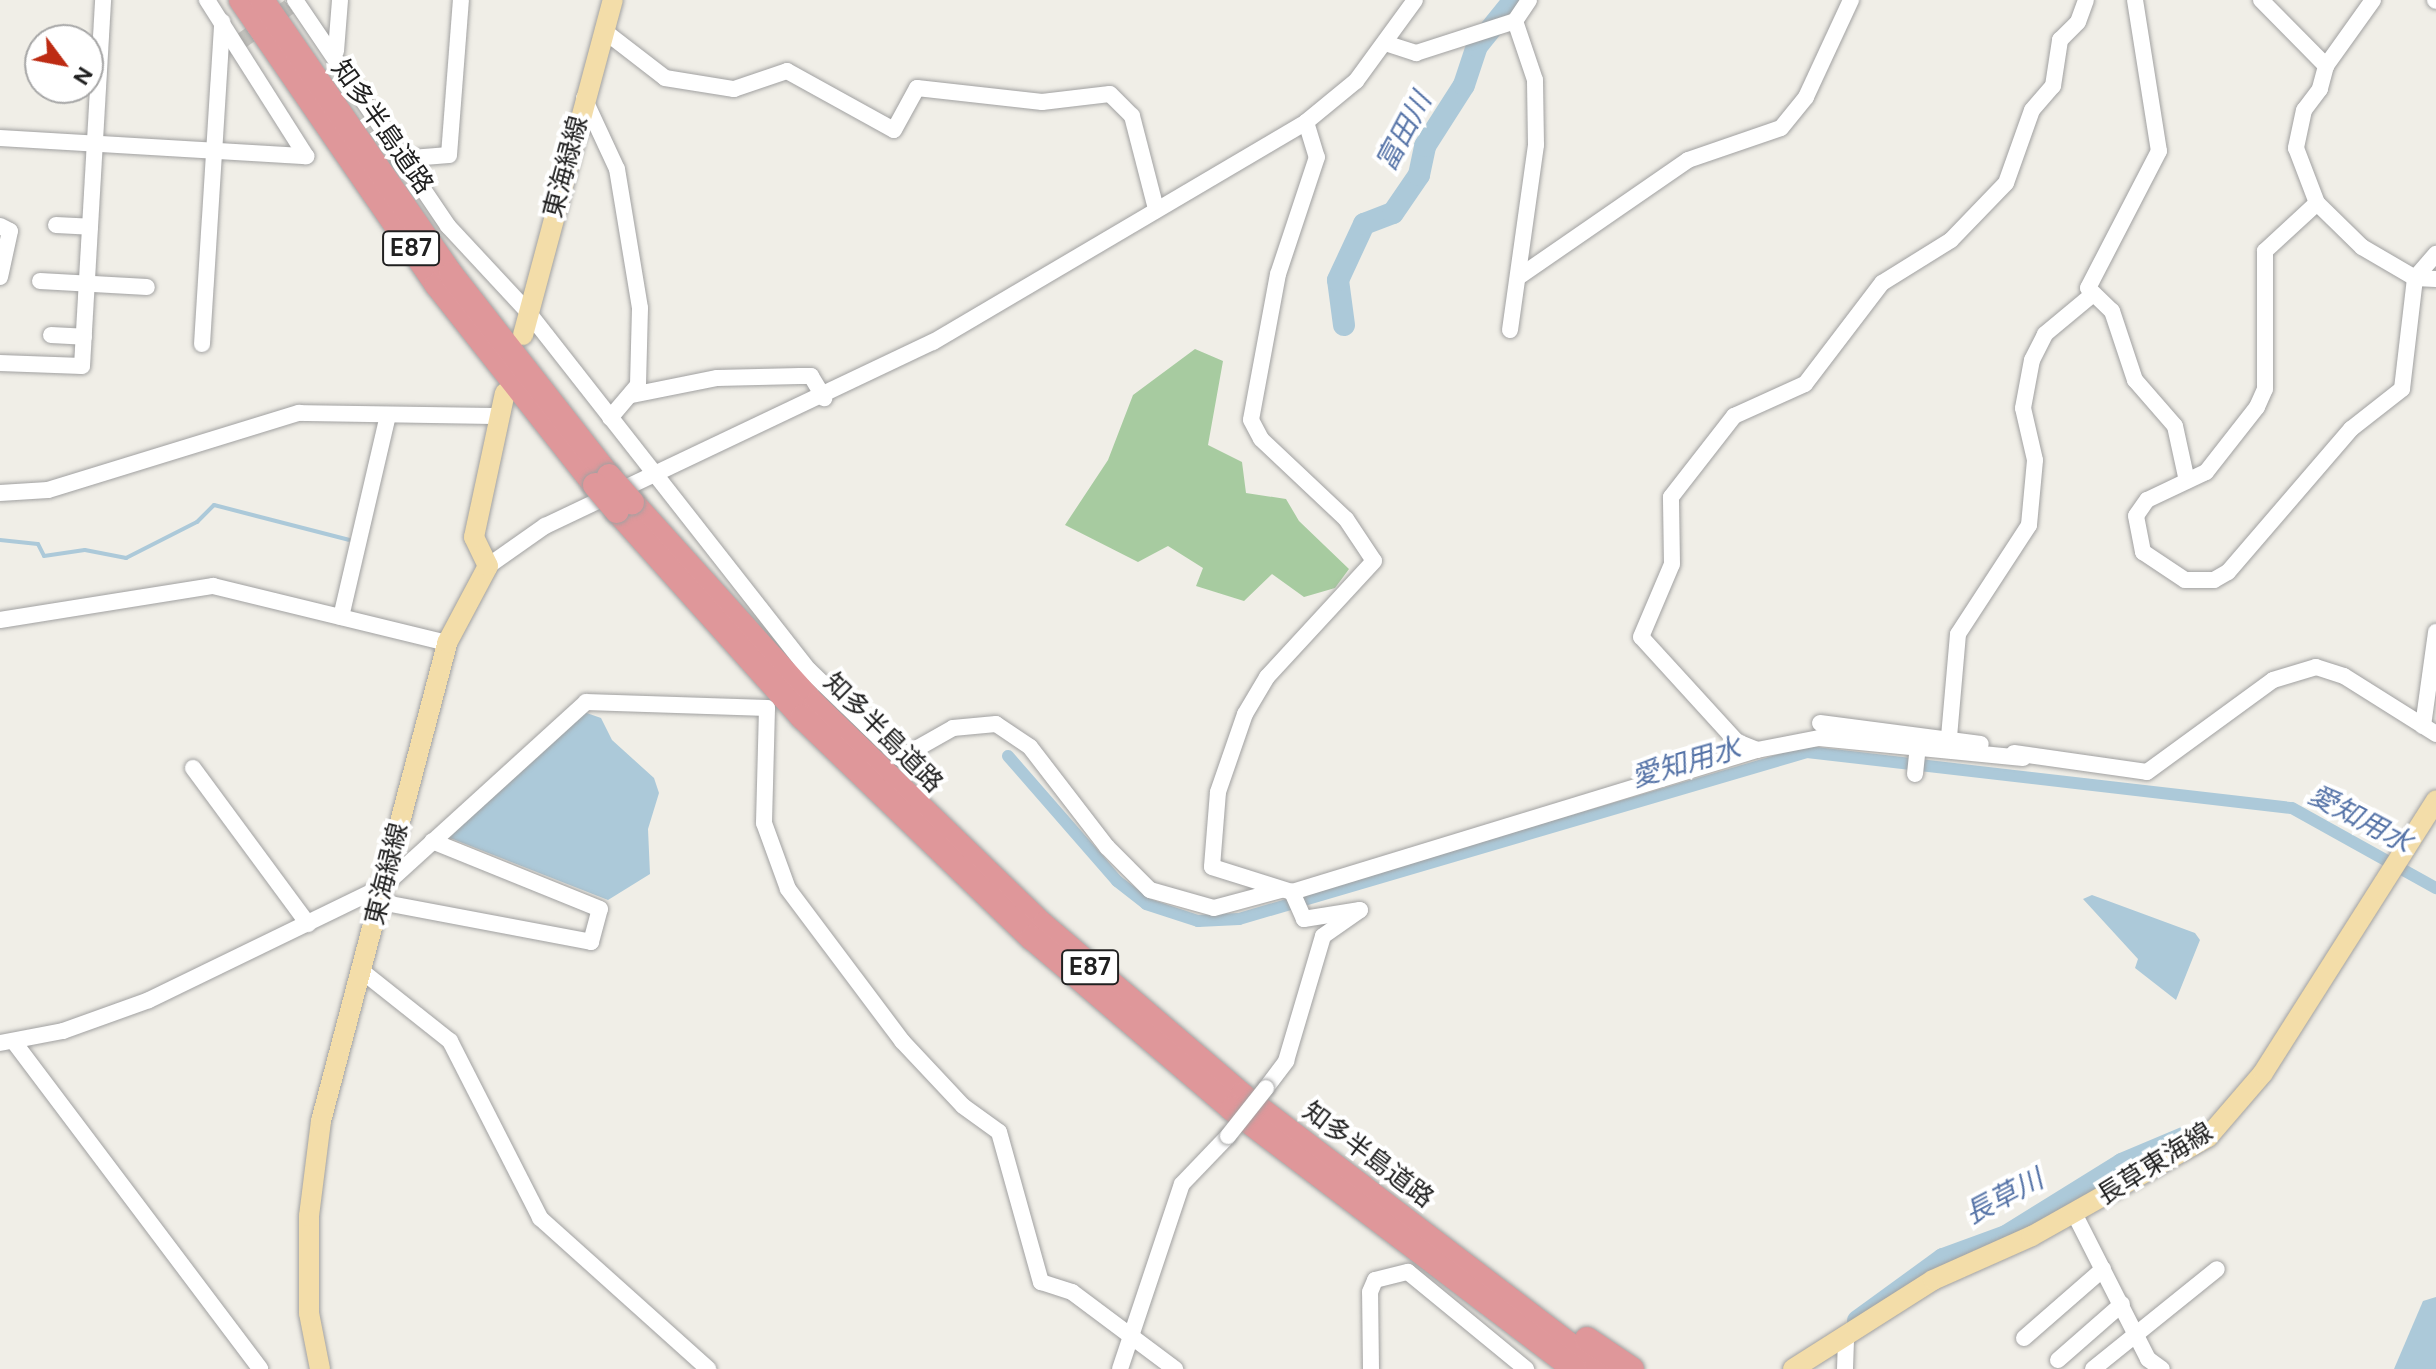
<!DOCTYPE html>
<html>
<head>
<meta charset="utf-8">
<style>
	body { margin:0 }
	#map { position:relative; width:2436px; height:1369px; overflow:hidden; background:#f0eee7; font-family:"DM Sans","Noto Sans JP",sans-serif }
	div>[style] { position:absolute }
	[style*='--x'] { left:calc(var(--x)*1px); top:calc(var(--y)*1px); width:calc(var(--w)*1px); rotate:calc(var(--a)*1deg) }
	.forest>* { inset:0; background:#a7cba0 }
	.water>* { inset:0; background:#acc9d9 }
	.stream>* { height:4px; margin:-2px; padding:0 2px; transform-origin:2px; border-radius:2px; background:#acc9d9 }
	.canal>* { height:12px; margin:-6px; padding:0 6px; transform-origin:6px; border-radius:6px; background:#acc9d9 }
	.river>* { height:22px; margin:-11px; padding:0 11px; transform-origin:11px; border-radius:11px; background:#acc9d9 }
	.minor-tunnel>* { height:16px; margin-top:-8px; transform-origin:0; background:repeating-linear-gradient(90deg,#c6c5bf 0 16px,transparent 0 24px) }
	.roads { filter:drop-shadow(0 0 2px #a1a1a1) drop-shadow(0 0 2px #a1a1a1) }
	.minor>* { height:16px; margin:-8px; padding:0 8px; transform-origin:8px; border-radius:8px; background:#fff }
	.major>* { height:20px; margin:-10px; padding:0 10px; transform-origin:10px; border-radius:10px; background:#f3dda9 }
	.highway>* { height:24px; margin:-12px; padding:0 12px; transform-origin:12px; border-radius:12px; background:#df979a }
	.bridges { filter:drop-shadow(0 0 2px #a1a1a1) drop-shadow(0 0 2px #a1a1a1) }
	.minor-bridge>* { height:16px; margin:-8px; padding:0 8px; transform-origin:8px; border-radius:8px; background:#fff }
	.highway-bridge>* { height:24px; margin:-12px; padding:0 12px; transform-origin:12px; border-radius:12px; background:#df979a }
	span { translate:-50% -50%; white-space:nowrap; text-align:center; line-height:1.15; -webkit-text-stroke:8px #fff; paint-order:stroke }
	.shield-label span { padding:2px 6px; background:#fff; border:2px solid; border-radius:6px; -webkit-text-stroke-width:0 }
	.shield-label { font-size:24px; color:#202020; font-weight:700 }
	.street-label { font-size:26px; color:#202020 }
	.water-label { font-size:28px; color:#5573a7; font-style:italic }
	.north { position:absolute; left:24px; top:24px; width:80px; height:80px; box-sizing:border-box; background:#fff; border:2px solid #a6a6a6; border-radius:50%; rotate:122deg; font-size:22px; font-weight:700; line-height:32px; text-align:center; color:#202020 }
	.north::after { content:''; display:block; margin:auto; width:28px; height:36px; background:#bd2b13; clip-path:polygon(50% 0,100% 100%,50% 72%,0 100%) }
</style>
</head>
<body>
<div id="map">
	<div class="forest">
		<div style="clip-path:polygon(1195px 349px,1223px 361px,1208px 445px,1242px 462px,1246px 493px,1286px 499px,1299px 521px,1349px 569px,1335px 588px,1304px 597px,1272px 574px,1244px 601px,1196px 586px,1203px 568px,1168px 546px,1138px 562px,1065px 525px,1108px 460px,1133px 395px)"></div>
	</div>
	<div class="water">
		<div style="clip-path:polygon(581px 711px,601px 718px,612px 740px,654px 778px,659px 793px,648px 829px,650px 874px,608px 900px,445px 836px)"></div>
		<div style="clip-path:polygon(2092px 895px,2195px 933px,2200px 940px,2176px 1000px,2135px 968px,2138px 959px,2083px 899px)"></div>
		<div style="clip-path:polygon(2436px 1297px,2436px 1369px,2394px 1369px,2423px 1301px)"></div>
	</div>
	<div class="stream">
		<div style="--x:0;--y:540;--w:38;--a:6"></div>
		<div style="--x:38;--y:544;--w:13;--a:63"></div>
		<div style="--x:44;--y:556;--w:41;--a:-8.3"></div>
		<div style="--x:85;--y:550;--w:42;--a:11"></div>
		<div style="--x:126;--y:558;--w:80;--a:-26.9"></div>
		<div style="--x:197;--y:522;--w:24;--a:-45"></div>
		<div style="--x:214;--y:505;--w:139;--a:14.5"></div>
	</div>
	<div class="canal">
		<div style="--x:1008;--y:756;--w:166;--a:48.9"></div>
		<div style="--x:1117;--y:881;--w:37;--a:38"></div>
		<div style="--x:1146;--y:904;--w:55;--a:18.1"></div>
		<div style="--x:1198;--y:921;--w:41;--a:-2.8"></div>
		<div style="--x:1239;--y:919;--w:592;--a:-16.38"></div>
		<div style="--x:1807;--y:752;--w:488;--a:6.6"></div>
		<div style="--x:2292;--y:808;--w:165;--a:29.1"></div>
	</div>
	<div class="river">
		<div style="--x:1344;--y:325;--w:45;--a:-97.6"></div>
		<div style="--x:1338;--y:280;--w:62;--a:-65.1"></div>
		<div style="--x:1364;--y:224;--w:31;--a:-21"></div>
		<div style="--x:1393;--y:213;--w:46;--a:-55.6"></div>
		<div style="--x:1419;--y:175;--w:30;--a:-78"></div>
		<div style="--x:1425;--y:146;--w:72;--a:-57.4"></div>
		<div style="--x:1464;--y:85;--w:41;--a:-71.6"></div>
		<div style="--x:1477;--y:46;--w:59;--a:-51.2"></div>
		<div style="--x:1858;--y:1321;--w:105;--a:-36.1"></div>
		<div style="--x:1943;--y:1259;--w:67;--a:-20.1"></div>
		<div style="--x:2006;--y:1236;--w:137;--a:-31.8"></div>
		<div style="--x:2122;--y:1164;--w:69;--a:-22.9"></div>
	</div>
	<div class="minor-tunnel">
		<div style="--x:237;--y:44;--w:72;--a:-35.4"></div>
	</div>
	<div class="roads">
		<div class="minor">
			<div style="--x:295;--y:0;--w:273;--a:55.9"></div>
			<div style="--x:448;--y:226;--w:117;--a:47.1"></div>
			<div style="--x:528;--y:312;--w:455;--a:51.9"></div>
			<div style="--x:809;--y:670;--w:127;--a:44"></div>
			<div style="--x:900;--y:758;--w:61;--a:-29.5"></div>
			<div style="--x:953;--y:728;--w:43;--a:-5.3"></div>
			<div style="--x:996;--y:724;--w:41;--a:34.1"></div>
			<div style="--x:1030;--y:747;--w:126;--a:52.4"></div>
			<div style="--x:1107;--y:847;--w:61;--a:45"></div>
			<div style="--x:1150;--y:890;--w:66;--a:15.7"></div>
			<div style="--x:1214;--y:908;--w:69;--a:-15"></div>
			<div style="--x:2135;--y:0;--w:153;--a:81"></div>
			<div style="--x:2159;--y:151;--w:154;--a:117.4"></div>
			<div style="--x:2088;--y:288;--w:33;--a:44"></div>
			<div style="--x:2112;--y:311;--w:73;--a:71.6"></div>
			<div style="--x:2135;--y:380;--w:61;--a:49"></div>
			<div style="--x:2175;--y:426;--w:56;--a:77.7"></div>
			<div style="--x:2261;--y:0;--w:93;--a:45.4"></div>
			<div style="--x:2373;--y:0;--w:81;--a:125.5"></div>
			<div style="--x:2326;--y:66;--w:24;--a:105"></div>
			<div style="--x:2320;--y:89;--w:26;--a:127"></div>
			<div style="--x:2304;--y:110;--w:39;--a:102"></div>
			<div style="--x:2296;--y:148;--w:59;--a:69.1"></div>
			<div style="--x:2317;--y:203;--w:63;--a:44.4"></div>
			<div style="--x:2362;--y:247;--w:61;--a:30.3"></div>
			<div style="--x:2415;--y:278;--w:21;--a:3"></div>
			<div style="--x:2435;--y:0;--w:1;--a:45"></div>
			<div style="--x:603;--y:30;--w:78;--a:37.7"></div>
			<div style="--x:665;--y:78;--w:70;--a:9.1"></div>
			<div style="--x:734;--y:89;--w:56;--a:-18.8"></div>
			<div style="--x:787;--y:71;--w:122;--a:28.9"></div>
			<div style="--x:894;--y:130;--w:48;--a:-61.3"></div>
			<div style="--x:917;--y:88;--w:126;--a:6.4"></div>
			<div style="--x:1042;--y:102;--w:68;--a:-6.7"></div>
			<div style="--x:1110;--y:94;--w:31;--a:45"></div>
			<div style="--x:1132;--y:116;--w:96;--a:75.5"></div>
			<div style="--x:1385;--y:43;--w:33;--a:18"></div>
			<div style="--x:1416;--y:53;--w:104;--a:-17.9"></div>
			<div style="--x:1515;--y:21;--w:25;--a:-56"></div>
			<div style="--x:336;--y:51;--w:51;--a:-85.5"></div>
			<div style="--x:584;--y:98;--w:78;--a:65.1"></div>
			<div style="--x:617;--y:169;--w:141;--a:80.6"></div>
			<div style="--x:640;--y:308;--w:77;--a:91.5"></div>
			<div style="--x:638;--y:385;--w:43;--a:130.3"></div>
			<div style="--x:1306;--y:122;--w:37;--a:73"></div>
			<div style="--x:1317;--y:157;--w:123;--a:108.4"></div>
			<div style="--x:1278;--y:274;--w:148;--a:100.5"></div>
			<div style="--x:1251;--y:420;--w:21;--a:62"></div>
			<div style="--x:1261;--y:439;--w:117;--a:43.3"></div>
			<div style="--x:1346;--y:519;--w:50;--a:56.3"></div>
			<div style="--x:1374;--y:561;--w:158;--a:132.7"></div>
			<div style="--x:1267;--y:677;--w:43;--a:120.7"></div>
			<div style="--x:1245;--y:714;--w:83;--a:109.1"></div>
			<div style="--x:1218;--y:792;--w:75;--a:94.6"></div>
			<div style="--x:1212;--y:867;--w:84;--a:17.4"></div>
			<div style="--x:1292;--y:892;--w:486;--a:-17"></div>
			<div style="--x:1757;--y:750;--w:63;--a:-11"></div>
			<div style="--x:1819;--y:738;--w:205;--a:5.6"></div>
			<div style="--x:0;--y:138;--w:307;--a:3.4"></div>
			<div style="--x:306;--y:156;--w:185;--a:-122.4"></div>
			<div style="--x:399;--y:159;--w:50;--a:-4.6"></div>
			<div style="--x:449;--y:155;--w:155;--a:-85.6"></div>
			<div style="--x:2317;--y:203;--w:71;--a:137.3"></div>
			<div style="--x:2265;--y:251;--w:138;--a:90"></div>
			<div style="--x:2265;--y:389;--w:20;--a:114"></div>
			<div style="--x:2257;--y:407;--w:83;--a:128.1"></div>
			<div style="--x:2206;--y:472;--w:65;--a:154.6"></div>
			<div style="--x:2147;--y:500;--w:19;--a:125"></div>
			<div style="--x:2136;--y:516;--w:37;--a:79"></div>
			<div style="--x:2143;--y:552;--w:50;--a:33.7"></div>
			<div style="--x:2185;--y:580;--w:29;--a:0"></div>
			<div style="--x:2214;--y:580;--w:16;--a:-30"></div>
			<div style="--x:2228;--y:572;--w:189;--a:-49.3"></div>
			<div style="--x:2351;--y:429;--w:65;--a:-38.1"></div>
			<div style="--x:2402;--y:389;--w:112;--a:-83.3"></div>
			<div style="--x:2415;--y:278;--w:32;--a:-49"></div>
			<div style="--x:56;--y:225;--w:34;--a:3"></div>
			<div style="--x:0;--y:226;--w:11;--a:27"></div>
			<div style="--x:10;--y:231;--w:47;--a:102.3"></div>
			<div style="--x:1520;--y:276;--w:204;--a:-34.6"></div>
			<div style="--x:1688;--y:160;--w:98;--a:-19"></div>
			<div style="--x:1781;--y:128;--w:40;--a:-51"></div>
			<div style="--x:1806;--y:97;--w:107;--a:-65.1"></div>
			<div style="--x:40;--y:281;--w:107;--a:3.2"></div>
			<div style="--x:1510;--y:330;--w:187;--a:-82"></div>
			<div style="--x:1536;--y:145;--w:65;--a:-90.9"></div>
			<div style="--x:1535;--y:80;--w:62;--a:-108.7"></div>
			<div style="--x:51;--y:335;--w:33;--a:3"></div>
			<div style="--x:202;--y:344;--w:323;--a:-86.4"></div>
			<div style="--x:0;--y:363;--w:82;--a:2.1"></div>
			<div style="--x:82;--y:366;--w:367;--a:-86.7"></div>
			<div style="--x:632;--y:395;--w:87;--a:-11.3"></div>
			<div style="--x:717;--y:378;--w:83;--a:-1.4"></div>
			<div style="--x:800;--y:376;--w:11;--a:0"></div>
			<div style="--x:811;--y:376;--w:26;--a:59"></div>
			<div style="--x:0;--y:493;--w:48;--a:-3.6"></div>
			<div style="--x:48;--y:490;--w:263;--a:-17.1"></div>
			<div style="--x:299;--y:413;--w:202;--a:0.9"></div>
			<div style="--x:488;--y:566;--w:70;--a:-35.1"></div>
			<div style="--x:545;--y:526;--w:429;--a:-25.4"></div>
			<div style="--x:933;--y:342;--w:433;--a:-30.5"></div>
			<div style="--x:1306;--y:122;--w:65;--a:-39.4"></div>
			<div style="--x:1356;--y:81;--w:100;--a:-53.9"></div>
			<div style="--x:341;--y:617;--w:207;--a:-76.9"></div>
			<div style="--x:0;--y:620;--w:216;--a:-9.1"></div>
			<div style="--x:213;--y:586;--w:241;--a:13.7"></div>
			<div style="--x:1820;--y:723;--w:162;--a:7.4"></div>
			<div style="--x:2423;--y:726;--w:95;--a:-82.1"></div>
			<div style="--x:1949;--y:737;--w:103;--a:-85"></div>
			<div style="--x:1958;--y:634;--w:130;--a:-56.9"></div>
			<div style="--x:2029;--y:525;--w:65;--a:-84.7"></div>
			<div style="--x:2035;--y:460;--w:53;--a:-103"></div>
			<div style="--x:2023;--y:408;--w:49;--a:-79.4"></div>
			<div style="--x:2032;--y:360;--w:29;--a:-63"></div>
			<div style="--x:2045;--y:334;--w:61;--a:-39.7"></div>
			<div style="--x:1757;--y:750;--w:22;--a:-158"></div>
			<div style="--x:1737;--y:742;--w:142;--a:-132.4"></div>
			<div style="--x:1641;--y:637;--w:79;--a:-67"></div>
			<div style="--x:1672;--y:564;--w:67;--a:-90.9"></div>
			<div style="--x:1671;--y:497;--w:103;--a:-52.1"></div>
			<div style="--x:1734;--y:416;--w:78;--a:-24.3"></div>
			<div style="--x:1805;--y:384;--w:127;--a:-52.7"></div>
			<div style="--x:1882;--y:283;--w:81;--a:-31.9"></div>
			<div style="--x:1951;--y:240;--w:79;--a:-46"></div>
			<div style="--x:2006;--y:183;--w:77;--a:-70.4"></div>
			<div style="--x:2032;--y:110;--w:32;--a:-49"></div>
			<div style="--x:2053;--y:86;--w:47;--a:-81.3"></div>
			<div style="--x:2060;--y:40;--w:25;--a:-45"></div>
			<div style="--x:2078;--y:22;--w:23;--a:-70"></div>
			<div style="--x:2014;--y:753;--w:134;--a:8.1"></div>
			<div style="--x:2147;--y:772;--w:156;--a:-36.1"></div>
			<div style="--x:2273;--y:680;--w:45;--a:-16.8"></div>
			<div style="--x:2316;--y:667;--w:29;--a:18"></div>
			<div style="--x:2344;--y:676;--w:109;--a:32.2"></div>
			<div style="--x:193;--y:768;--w:194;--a:53.6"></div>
			<div style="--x:1915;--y:774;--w:28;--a:-84"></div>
			<div style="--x:380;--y:902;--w:215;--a:10.7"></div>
			<div style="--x:591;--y:942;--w:34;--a:-75"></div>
			<div style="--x:600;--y:909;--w:181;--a:-158"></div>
			<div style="--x:363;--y:972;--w:111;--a:38.4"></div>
			<div style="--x:450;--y:1041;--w:199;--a:63"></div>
			<div style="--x:540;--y:1218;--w:226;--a:41.9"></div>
			<div style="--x:14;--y:1042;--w:409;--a:53"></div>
			<div style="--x:0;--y:1043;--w:64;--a:-10.8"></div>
			<div style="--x:63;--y:1031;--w:91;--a:-19.8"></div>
			<div style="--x:149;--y:1000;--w:261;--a:-25.9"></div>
			<div style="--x:384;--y:886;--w:273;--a:-42.3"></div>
			<div style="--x:586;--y:702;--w:181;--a:1.9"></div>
			<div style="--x:767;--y:708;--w:115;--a:91.5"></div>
			<div style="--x:764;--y:823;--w:70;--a:70"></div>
			<div style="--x:788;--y:889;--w:190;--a:53.1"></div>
			<div style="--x:902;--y:1041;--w:89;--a:46.8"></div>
			<div style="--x:963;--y:1106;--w:44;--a:35.8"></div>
			<div style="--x:999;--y:1132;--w:156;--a:74.4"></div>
			<div style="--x:1041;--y:1282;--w:33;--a:18"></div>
			<div style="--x:1072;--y:1292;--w:129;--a:36.8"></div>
			<div style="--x:1266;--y:1088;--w:34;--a:-53"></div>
			<div style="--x:1286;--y:1061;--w:130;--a:-73.5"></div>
			<div style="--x:1323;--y:936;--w:45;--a:-35.1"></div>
			<div style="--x:1360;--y:910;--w:57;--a:170.9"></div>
			<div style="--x:1304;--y:919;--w:30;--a:-114"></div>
			<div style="--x:2074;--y:1213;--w:164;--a:63.1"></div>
			<div style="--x:2148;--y:1359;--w:17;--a:36"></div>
			<div style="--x:2024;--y:1338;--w:105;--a:-41.1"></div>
			<div style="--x:2058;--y:1360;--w:85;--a:-41.2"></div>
			<div style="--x:1120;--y:1369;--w:195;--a:-71.5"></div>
			<div style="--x:1182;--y:1184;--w:66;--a:-46.2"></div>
			<div style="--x:1371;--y:1369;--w:77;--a:-90.7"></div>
			<div style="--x:1370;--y:1292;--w:13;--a:-67"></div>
			<div style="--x:1375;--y:1280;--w:34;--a:-14"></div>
			<div style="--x:1408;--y:1272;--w:153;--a:39.4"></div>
			<div style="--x:1845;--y:1369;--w:32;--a:-88"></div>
			<div style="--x:2093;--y:1369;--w:159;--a:-38.9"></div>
		</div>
		<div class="major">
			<div style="--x:523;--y:335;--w:347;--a:-75"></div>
			<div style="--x:320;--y:1369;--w:57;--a:-101.1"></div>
			<div style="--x:309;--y:1313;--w:97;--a:-90"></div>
			<div style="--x:309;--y:1216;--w:96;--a:-82.8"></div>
			<div style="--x:321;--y:1121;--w:494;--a:-75.2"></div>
			<div style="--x:447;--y:643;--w:87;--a:-62"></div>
			<div style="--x:488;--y:566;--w:32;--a:-116"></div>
			<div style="--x:474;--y:537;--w:147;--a:-77.9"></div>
			<div style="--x:1793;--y:1369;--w:166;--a:-32.4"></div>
			<div style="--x:1933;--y:1280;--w:108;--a:-24"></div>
			<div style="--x:2032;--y:1236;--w:202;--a:-29.4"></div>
			<div style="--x:2208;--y:1137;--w:84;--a:-49.3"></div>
			<div style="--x:2263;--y:1073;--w:323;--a:-57.6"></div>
		</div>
		<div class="highway">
			<div style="--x:241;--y:0;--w:346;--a:55.5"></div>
			<div style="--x:437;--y:285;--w:255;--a:51.7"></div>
			<div style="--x:262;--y:0;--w:333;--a:55.4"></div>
			<div style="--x:451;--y:274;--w:256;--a:52"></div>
			<div style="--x:632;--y:502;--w:273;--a:48"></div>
			<div style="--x:815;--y:705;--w:317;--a:44"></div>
			<div style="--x:1043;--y:925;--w:262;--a:40.5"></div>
			<div style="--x:1242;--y:1095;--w:452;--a:37.3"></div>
			<div style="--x:617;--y:511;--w:277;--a:48.1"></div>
			<div style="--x:802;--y:717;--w:319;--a:43.9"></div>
			<div style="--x:1032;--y:938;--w:263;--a:40.5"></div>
			<div style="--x:1232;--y:1109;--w:430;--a:37.2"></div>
			<div style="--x:1587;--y:1339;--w:54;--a:33.7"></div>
		</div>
	</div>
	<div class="bridges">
		<div class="minor-bridge">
			<div style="--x:1228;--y:1136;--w:61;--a:-51.6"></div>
		</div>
		<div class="highway-bridge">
			<div style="--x:609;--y:476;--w:35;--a:49"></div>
			<div style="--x:595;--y:485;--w:34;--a:50"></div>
		</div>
	</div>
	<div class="shield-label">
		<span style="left:411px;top:248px">E87</span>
		<span style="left:1090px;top:967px">E87</span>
	</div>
	<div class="street-label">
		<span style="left:382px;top:127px;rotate:55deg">知多半島道路</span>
		<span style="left:566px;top:167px;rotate:-75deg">東海緑線</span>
		<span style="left:883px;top:733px;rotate:45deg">知多半島道路</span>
		<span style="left:387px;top:874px;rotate:-76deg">東海緑線</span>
		<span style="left:1368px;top:1155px;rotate:37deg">知多半島道路</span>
		<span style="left:2155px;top:1164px;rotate:-32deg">長草東海線</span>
	</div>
	<div class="water-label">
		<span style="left:1404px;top:132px;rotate:-62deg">富田川</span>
		<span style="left:1686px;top:763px;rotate:-16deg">愛知用水</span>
		<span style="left:2360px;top:819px;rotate:28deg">愛知用水</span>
		<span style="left:2004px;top:1197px;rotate:-28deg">長草川</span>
	</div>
	<div class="north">N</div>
</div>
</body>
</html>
